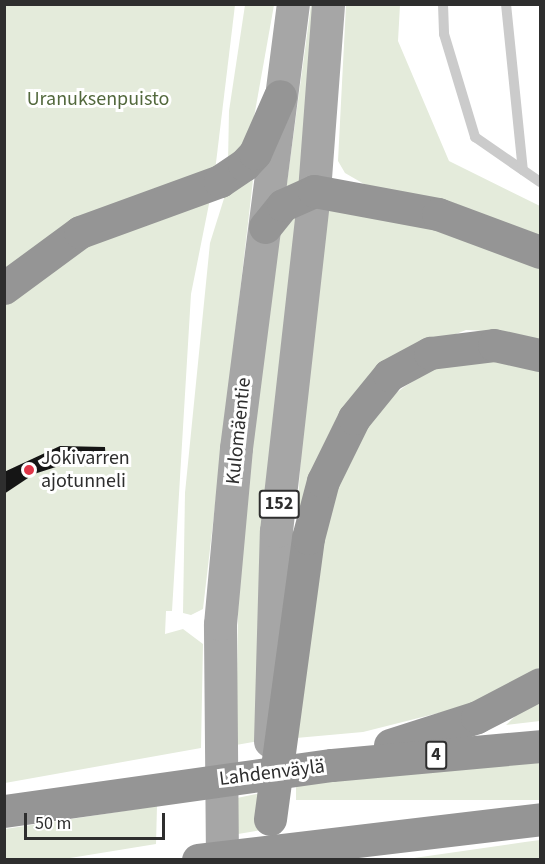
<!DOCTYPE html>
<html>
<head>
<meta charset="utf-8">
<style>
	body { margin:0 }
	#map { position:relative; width:545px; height:864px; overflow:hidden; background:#fff; font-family:"Source Sans 3",sans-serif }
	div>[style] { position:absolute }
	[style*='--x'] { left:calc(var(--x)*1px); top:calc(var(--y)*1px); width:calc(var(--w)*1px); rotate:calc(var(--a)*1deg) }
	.green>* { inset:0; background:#e4ebdb; transform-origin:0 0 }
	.building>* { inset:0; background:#151515 }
	.service>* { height:10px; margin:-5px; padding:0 5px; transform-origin:5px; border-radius:5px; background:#cbcbcb }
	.primary>* { height:33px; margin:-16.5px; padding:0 16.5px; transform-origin:16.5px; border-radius:16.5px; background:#a6a6a6 }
	.motorway>* { height:33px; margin:-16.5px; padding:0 16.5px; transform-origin:16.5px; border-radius:16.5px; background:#959595 }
	.dots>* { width:16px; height:16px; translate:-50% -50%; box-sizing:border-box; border:3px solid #fff; border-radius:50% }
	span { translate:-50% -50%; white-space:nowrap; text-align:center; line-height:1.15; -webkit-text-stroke:6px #fff; paint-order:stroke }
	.shield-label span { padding:2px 4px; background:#fff; border:2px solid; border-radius:4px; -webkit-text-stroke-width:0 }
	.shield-label { font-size:18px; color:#2e2e2e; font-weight:700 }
	.park-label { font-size:20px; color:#52683c }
	.street-label { font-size:20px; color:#2e2e2e }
	.poi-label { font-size:20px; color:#2e2e2e }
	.left { translate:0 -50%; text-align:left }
	.frame { position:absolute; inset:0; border:6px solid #2e2e2e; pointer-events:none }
	.scale { position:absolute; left:24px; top:813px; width:141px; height:27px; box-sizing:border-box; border:3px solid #2e2e2e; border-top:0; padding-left:8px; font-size:18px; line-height:21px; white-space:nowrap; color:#2e2e2e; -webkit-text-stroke:4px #fff; paint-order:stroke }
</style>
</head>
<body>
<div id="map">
	<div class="green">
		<div style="clip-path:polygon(5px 5px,235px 5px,215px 171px,5px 276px)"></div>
		<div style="clip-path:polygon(245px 5px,274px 5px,251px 134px,228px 163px,229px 111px)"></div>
		<div style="clip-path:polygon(311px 5px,318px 5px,303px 179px,286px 190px)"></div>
		<div style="clip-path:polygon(346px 5px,400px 5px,398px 41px,449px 161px,540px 206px,540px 241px,371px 188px,345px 173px,338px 161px)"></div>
		<div style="clip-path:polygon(253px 180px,203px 609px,191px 615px,183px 613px,185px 493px,210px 243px,226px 192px)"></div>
		<div style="clip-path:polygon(210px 199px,191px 294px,172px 611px,166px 611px,165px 634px,183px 629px,203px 644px,201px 748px,5px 783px,5px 302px,85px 236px)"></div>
		<div style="clip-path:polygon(335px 206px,379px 213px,540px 262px,540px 341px,508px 332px,466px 330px,386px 362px,294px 569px,304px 403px,327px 213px)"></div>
		<div style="clip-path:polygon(296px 213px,259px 741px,236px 745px,238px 610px,246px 496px,274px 247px,286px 218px)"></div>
		<div style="clip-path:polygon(500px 359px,540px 369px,540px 667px,494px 699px,363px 732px,296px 738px,310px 600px,337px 482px,378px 407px,404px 387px,444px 362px)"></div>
		<div style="clip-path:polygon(540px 694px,540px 721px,506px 725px,530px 702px)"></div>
		<div style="left:540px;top:761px;width:39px;height:244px;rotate:90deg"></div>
		<div style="clip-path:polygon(261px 793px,262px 830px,238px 834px,237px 798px)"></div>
		<div style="clip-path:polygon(157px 806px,156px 844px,64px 859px,5px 860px,5px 829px)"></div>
		<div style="clip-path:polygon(540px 840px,540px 859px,407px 859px,525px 842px)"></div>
	</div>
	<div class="building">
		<div style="clip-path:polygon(60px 446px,105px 447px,106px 464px,59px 466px,34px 474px,4px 494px,4px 472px)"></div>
	</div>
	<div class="service">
		<div style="--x:443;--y:4;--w:30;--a:88"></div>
		<div style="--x:444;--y:34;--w:108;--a:73.2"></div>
		<div style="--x:475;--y:137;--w:79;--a:34.7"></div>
		<div style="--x:506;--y:4;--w:167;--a:84.2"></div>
	</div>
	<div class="primary">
		<div style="--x:270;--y:741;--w:210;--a:-88.4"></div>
		<div style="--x:276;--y:531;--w:342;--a:-83.6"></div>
		<div style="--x:314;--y:191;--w:188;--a:-85.7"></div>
		<div style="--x:222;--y:860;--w:236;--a:-90.5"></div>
		<div style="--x:220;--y:624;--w:177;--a:-84.8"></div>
		<div style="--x:236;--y:448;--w:448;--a:-82.7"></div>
	</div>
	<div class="motorway">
		<div style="--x:265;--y:227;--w:28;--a:-51"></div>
		<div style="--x:283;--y:205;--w:34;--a:-24"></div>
		<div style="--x:314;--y:191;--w:126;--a:10.5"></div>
		<div style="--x:438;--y:214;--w:109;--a:20.4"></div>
		<div style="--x:4;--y:288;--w:94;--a:-36.4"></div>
		<div style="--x:80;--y:232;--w:149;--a:-20"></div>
		<div style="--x:220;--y:181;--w:29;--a:-34"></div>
		<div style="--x:244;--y:165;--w:16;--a:-47"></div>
		<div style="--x:255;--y:153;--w:62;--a:-66.3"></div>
		<div style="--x:390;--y:745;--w:91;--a:-17.8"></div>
		<div style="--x:477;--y:717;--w:71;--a:-27.6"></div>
		<div style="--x:4;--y:811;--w:331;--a:-8"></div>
		<div style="--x:332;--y:765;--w:209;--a:-5.2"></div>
		<div style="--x:270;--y:819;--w:284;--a:-82.3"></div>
		<div style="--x:308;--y:538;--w:59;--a:-75.3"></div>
		<div style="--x:323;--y:481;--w:70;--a:-63.8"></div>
		<div style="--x:354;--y:418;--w:55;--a:-50.9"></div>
		<div style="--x:389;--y:375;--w:47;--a:-28.2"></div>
		<div style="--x:430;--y:353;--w:64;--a:-7.1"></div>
		<div style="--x:494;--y:345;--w:47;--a:12.3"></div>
		<div style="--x:198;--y:860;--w:344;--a:-6.8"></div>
	</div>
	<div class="dots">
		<div style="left:29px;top:470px;background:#df3548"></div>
	</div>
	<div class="shield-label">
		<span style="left:279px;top:504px">152</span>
		<span style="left:436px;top:755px">4</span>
	</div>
	<div class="park-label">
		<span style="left:98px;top:99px">Uranuksenpuisto</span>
	</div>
	<div class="street-label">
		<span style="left:239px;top:431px;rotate:-84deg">Kulomäentie</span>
		<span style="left:272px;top:773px;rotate:-7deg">Lahdenväylä</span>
	</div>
	<div class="poi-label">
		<span class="left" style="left:41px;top:470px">Jokivarren<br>ajotunneli</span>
	</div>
	<div class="frame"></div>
	<div class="scale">50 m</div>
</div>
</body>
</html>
